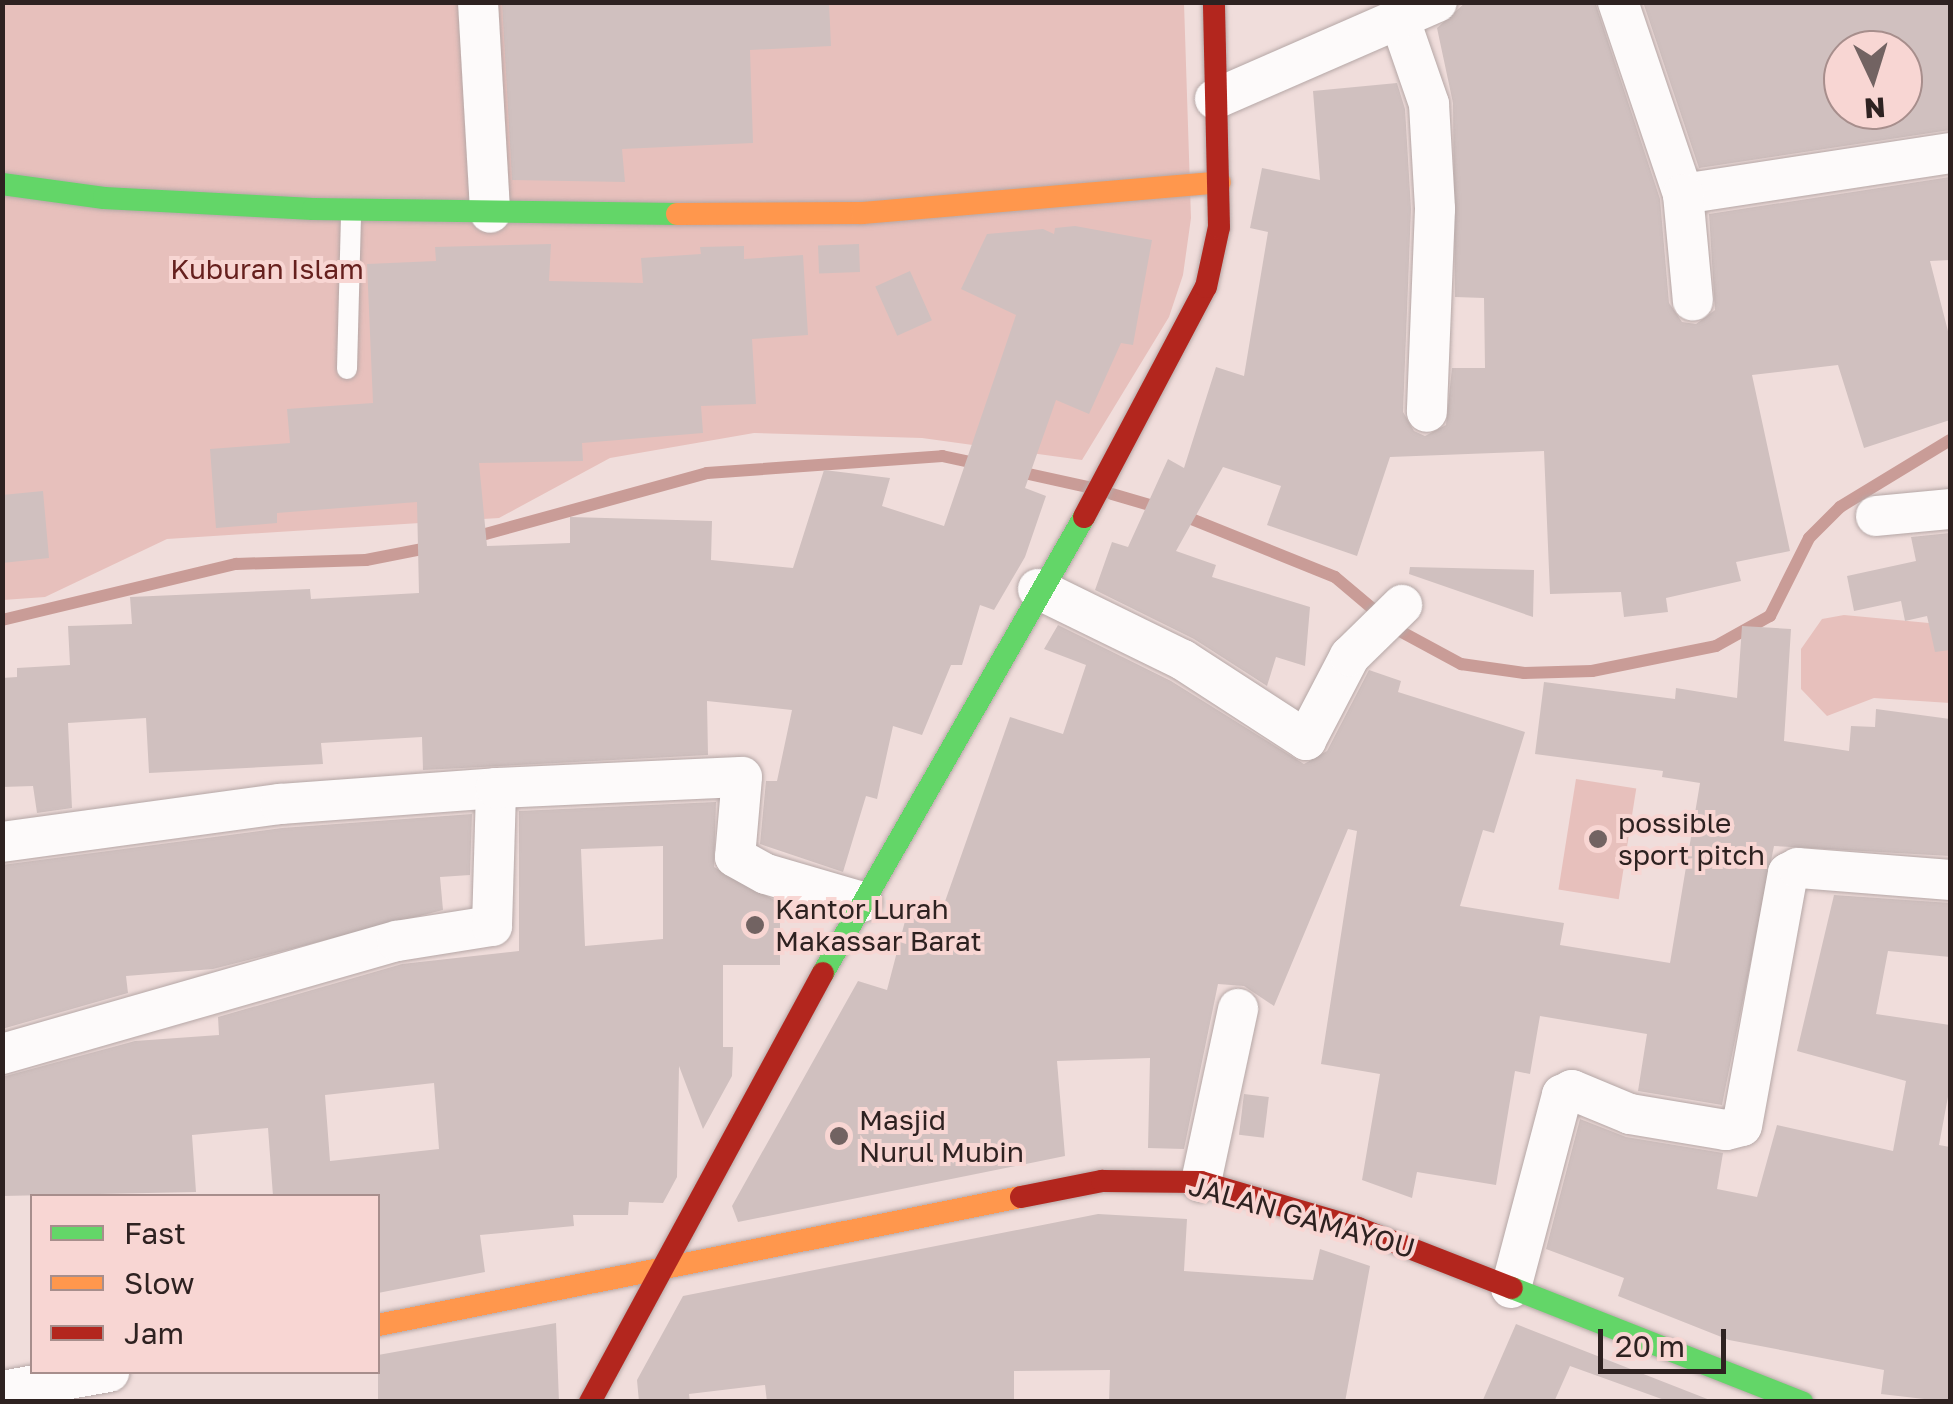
<!DOCTYPE html>
<html>
<head>
<meta charset="utf-8">
<style>
	body { margin:0 }
	#map { position:relative; width:1953px; height:1404px; overflow:hidden; background:#f0dddb; font-family:"Golos Text",sans-serif }
	div>[style] { position:absolute }
	[style*='--x'] { left:calc(var(--x)*1px); top:calc(var(--y)*1px); width:calc(var(--w)*1px); rotate:calc(var(--a)*1deg) }
	.green>* { inset:0; background:#e7c0bc; transform-origin:0 0 }
	.stream>* { height:12px; margin:-6px; padding:0 6px; transform-origin:6px; border-radius:6px; background:#c99c97 }
	.building>* { inset:0; background:#d0c0bf; transform-origin:0 0 }
	.roads { filter:drop-shadow(0 0 2px #b5a7a6) drop-shadow(0 0 2px #b5a7a6) }
	.lane>* { height:20px; margin:-10px; padding:0 10px; transform-origin:10px; border-radius:10px; background:#fdfafa }
	.street>* { height:40px; margin:-20px; padding:0 20px; transform-origin:20px; border-radius:20px; background:#fdfafa }
	.fast>* { height:22px; margin:-11px; padding:0 11px; transform-origin:11px; border-radius:11px; background:#63d668 }
	.slow>* { height:22px; margin:-11px; padding:0 11px; transform-origin:11px; border-radius:11px; background:#ff974d }
	.jam>* { height:22px; margin:-11px; padding:0 11px; transform-origin:11px; border-radius:11px; background:#b3261e }
	.dots>* { width:28px; height:28px; translate:-50% -50%; box-sizing:border-box; border:5px solid #f8d6d3; border-radius:50% }
	span { translate:-50% -50%; white-space:nowrap; text-align:center; line-height:1.15; -webkit-text-stroke:8px #f8d6d3; paint-order:stroke }
	.park-label { font-size:28px; color:#66201e }
	.poi-label { font-size:28px; color:#2e2221 }
	.left { translate:0 -50%; text-align:left }
	.street-label { font-size:28px; color:#2e2221 }
	.frame { position:absolute; inset:0; border:5px solid #2e2221; pointer-events:none }
	.legend { position:absolute; left:30px; top:1194px; width:350px; height:180px; box-sizing:border-box; background:#f8d6d3; border:2px solid #a78e8c; margin:0; padding:12px 18px; list-style:none; font-size:30px; color:#2e2221 }
	.legend li { display:flex; align-items:center; gap:20px; height:50px }
	.legend b { width:50px; border:2px solid #a78e8c }
	.north { position:absolute; left:1823px; top:30px; width:100px; height:100px; box-sizing:border-box; background:#f8d6d3; border:2px solid #a78e8c; border-radius:50%; rotate:176deg; font-size:28px; font-weight:700; line-height:40px; text-align:center; color:#2e2221 }
	.north::after { content:''; display:block; margin:auto; width:35px; height:45px; background:#726362; clip-path:polygon(50% 0,100% 100%,50% 72%,0 100%) }
	.scale { position:absolute; left:1598px; top:1329px; width:128px; height:45px; box-sizing:border-box; border:5px solid #2e2221; border-top:0; padding-left:12px; font-size:30px; line-height:35px; white-space:nowrap; color:#2e2221; -webkit-text-stroke:8px #f8d6d3; paint-order:stroke }
</style>
</head>
<body>
<div id="map">
	<div class="green">
		<div style="clip-path:polygon(3px 3px,1184px 3px,1191px 218px,1183px 275px,1169px 317px,1082px 460px,922px 438px,754px 433px,610px 458px,499px 518px,167px 539px,45px 597px,3px 600px)"></div>
		<div style="clip-path:polygon(1844px 615px,1950px 625px,1950px 703px,1874px 698px,1827px 716px,1801px 689px,1801px 649px,1822px 619px)"></div>
		<div style="left:1576px;top:779px;width:61px;height:112px;rotate:9deg"></div>
	</div>
	<div class="stream">
		<div style="--x:1015;--y:471;--w:75;--a:12.4"></div>
		<div style="--x:1112;--y:494;--w:50;--a:16.3"></div>
		<div style="--x:1179;--y:514;--w:168;--a:22"></div>
		<div style="--x:1335;--y:577;--w:82;--a:40.1"></div>
		<div style="--x:1398;--y:630;--w:72;--a:28.4"></div>
		<div style="--x:1461;--y:664;--w:64;--a:8.1"></div>
		<div style="--x:1524;--y:673;--w:68;--a:-1.7"></div>
		<div style="--x:1592;--y:671;--w:126;--a:-11.4"></div>
		<div style="--x:1716;--y:646;--w:62;--a:-29.1"></div>
		<div style="--x:1770;--y:616;--w:87;--a:-63.4"></div>
		<div style="--x:1809;--y:538;--w:44;--a:-45"></div>
		<div style="--x:1840;--y:507;--w:129;--a:-31.3"></div>
		<div style="--x:471;--y:538;--w:245;--a:-15.4"></div>
		<div style="--x:707;--y:473;--w:236;--a:-4.1"></div>
		<div style="--x:942;--y:456;--w:39;--a:12"></div>
		<div style="--x:2;--y:620;--w:241;--a:-13.5"></div>
		<div style="--x:236;--y:564;--w:130;--a:-1.8"></div>
		<div style="--x:366;--y:560;--w:67;--a:-11.1"></div>
	</div>
	<div class="building">
		<div style="clip-path:polygon(502px 2px,829px 2px,831px 46px,750px 50px,753px 143px,622px 149px,625px 182px,512px 180px)"></div>
		<div style="clip-path:polygon(1595px 2px,1660px 199px,1669px 303px,1682px 322px,1696px 324px,1715px 310px,1709px 214px,1950px 177px,1950px 260px,1930px 261px,1950px 339px,1950px 420px,1864px 448px,1838px 365px,1752px 375px,1790px 551px,1736px 562px,1741px 581px,1666px 598px,1668px 612px,1624px 617px,1621px 592px,1550px 594px,1544px 451px,1390px 457px,1357px 556px,1267px 525px,1281px 486px,1223px 467px,1176px 551px,1216px 565px,1212px 577px,1310px 607px,1305px 666px,1276px 657px,1267px 686px,1194px 639px,1095px 590px,1112px 542px,1128px 547px,1168px 459px,1184px 468px,1216px 367px,1244px 376px,1268px 232px,1250px 228px,1262px 168px,1320px 180px,1313px 91px,1397px 83px,1405px 109px,1411px 209px,1403px 412px,1414px 431px,1425px 436px,1446px 425px,1452px 368px,1485px 368px,1484px 298px,1455px 297px,1453px 103px,1437px 28px,1466px 2px)"></div>
		<div style="clip-path:polygon(evenodd,1643px 2px,1950px 2px,1950px 130px,1699px 168px,1643px 2px,1843px 50px,1903px 50px,1903px 110px,1843px 110px,1843px 50px)"></div>
		<div style="clip-path:polygon(1075px 226px,1152px 240px,1133px 345px,1121px 343px,1089px 414px,1056px 400px,1025px 488px,1046px 496px,1025px 557px,994px 610px,980px 605px,962px 665px,951px 665px,922px 735px,893px 726px,877px 799px,866px 796px,843px 872px,760px 844px,766px 781px,777px 781px,792px 710px,707px 701px,708px 755px,423px 770px,422px 737px,321px 743px,323px 764px,149px 773px,146px 718px,68px 723px,72px 808px,37px 813px,33px 786px,2px 787px,2px 678px,17px 677px,17px 668px,70px 665px,68px 626px,132px 624px,130px 597px,310px 589px,311px 599px,419px 593px,417px 502px,277px 513px,277px 523px,216px 528px,210px 449px,290px 443px,287px 409px,373px 403px,367px 264px,436px 261px,435px 247px,551px 244px,549px 281px,643px 283px,641px 258px,701px 254px,700px 247px,744px 246px,744px 259px,803px 255px,808px 335px,752px 339px,756px 404px,701px 406px,703px 433px,582px 443px,583px 461px,479px 463px,487px 546px,570px 543px,570px 517px,712px 521px,711px 560px,793px 568px,824px 470px,890px 478px,882px 506px,944px 526px,1016px 315px,961px 289px,987px 234px,1043px 229px,1054px 234px,1055px 228px)"></div>
		<div style="left:859px;top:244px;width:28px;height:41px;rotate:88deg"></div>
		<div style="left:910px;top:271px;width:54px;height:38px;rotate:66deg"></div>
		<div style="clip-path:polygon(43px 491px,49px 558px,2px 563px,2px 495px)"></div>
		<div style="clip-path:polygon(1950px 533px,1950px 650px,1935px 652px,1927px 616px,1905px 621px,1901px 601px,1854px 611px,1847px 576px,1916px 561px,1911px 537px)"></div>
		<div style="clip-path:polygon(1410px 567px,1534px 570px,1533px 617px,1409px 574px)"></div>
		<div style="clip-path:polygon(1058px 625px,1171px 681px,1304px 764px,1327px 751px,1369px 670px,1401px 681px,1398px 692px,1525px 732px,1494px 833px,1483px 830px,1460px 906px,1564px 923px,1560px 945px,1670px 963px,1700px 783px,1662px 777px,1663px 771px,1535px 754px,1544px 682px,1675px 699px,1676px 688px,1737px 698px,1742px 626px,1791px 629px,1784px 741px,1849px 751px,1851px 726px,1875px 727px,1876px 709px,1950px 719px,1950px 856px,1774px 846px,1722px 1105px,1638px 1091px,1647px 1034px,1540px 1016px,1530px 1074px,1515px 1071px,1496px 1185px,1417px 1172px,1412px 1198px,1362px 1180px,1380px 1074px,1321px 1064px,1357px 831px,1348px 829px,1274px 1006px,1244px 986px,1218px 984px,1184px 1149px,1148px 1148px,1150px 1058px,1057px 1061px,1065px 1156px,738px 1222px,732px 1206px,858px 981px,887px 990px,910px 902px,942px 910px,1010px 717px,1063px 734px,1086px 665px,1044px 649px)"></div>
		<div style="clip-path:polygon(evenodd,716px 802px,714px 867px,780px 903px,780px 965px,723px 965px,723px 1047px,733px 1047px,732px 1076px,703px 1129px,679px 1066px,677px 1177px,663px 1203px,629px 1202px,628px 1215px,573px 1215px,574px 1226px,480px 1235px,485px 1272px,378px 1293px,378px 1196px,273px 1196px,268px 1128px,192px 1135px,196px 1192px,2px 1196px,2px 1077px,135px 1041px,219px 1035px,218px 1017px,402px 964px,519px 951px,519px 811px,716px 802px,663px 846px,663px 939px,585px 946px,581px 849px,663px 846px,716px 802px,434px 1083px,439px 1149px,330px 1161px,325px 1095px,434px 1083px)"></div>
		<div style="clip-path:polygon(472px 814px,470px 875px,440px 877px,443px 910px,213px 969px,126px 976px,128px 993px,2px 1029px,2px 865px,282px 828px)"></div>
		<div style="clip-path:polygon(1834px 895px,1950px 903px,1950px 957px,1888px 951px,1876px 1014px,1950px 1025px,1950px 1086px,1939px 1145px,1950px 1147px,1950px 1402px,1881px 1394px,1884px 1370px,1729px 1340px,1618px 1296px,1624px 1278px,1546px 1249px,1580px 1119px,1626px 1137px,1723px 1153px,1717px 1189px,1757px 1197px,1777px 1125px,1893px 1151px,1906px 1081px,1797px 1051px)"></div>
		<div style="left:1244px;top:1094px;width:25px;height:41px;rotate:7deg"></div>
		<div style="clip-path:polygon(1098px 1214px,1187px 1219px,1184px 1271px,1313px 1280px,1320px 1249px,1370px 1266px,1345px 1402px,1109px 1402px,1110px 1370px,1014px 1371px,1014px 1402px,767px 1402px,765px 1385px,689px 1394px,690px 1402px,639px 1402px,637px 1380px,683px 1296px)"></div>
		<div style="clip-path:polygon(556px 1323px,559px 1402px,378px 1402px,378px 1355px)"></div>
		<div style="clip-path:polygon(1516px 1324px,1715px 1402px,1670px 1402px,1570px 1366px,1554px 1402px,1482px 1402px)"></div>
	</div>
	<div class="roads">
		<div class="lane">
			<div style="--x:347;--y:369;--w:157;--a:-88.5"></div>
		</div>
		<div class="street">
			<div style="--x:478;--y:2;--w:211;--a:86.7"></div>
			<div style="--x:1618;--y:2;--w:203;--a:71.3"></div>
			<div style="--x:1683;--y:194;--w:270;--a:-8.7"></div>
			<div style="--x:1401;--y:23;--w:86;--a:70.9"></div>
			<div style="--x:1429;--y:104;--w:105;--a:86.7"></div>
			<div style="--x:1435;--y:209;--w:203;--a:92.3"></div>
			<div style="--x:1215;--y:99;--w:242;--a:-23.6"></div>
			<div style="--x:1683;--y:194;--w:107;--a:84.7"></div>
			<div style="--x:1876;--y:516;--w:74;--a:-5.4"></div>
			<div style="--x:1038;--y:589;--w:161;--a:26.1"></div>
			<div style="--x:1183;--y:660;--w:147;--a:33"></div>
			<div style="--x:1306;--y:740;--w:95;--a:-62.4"></div>
			<div style="--x:1350;--y:656;--w:73;--a:-44.4"></div>
			<div style="--x:2;--y:842;--w:281;--a:-7.8"></div>
			<div style="--x:280;--y:804;--w:217;--a:-4.2"></div>
			<div style="--x:2;--y:1054;--w:411;--a:-16"></div>
			<div style="--x:397;--y:941;--w:96;--a:-9"></div>
			<div style="--x:492;--y:926;--w:138;--a:-88.3"></div>
			<div style="--x:496;--y:788;--w:246;--a:-2.6"></div>
			<div style="--x:742;--y:777;--w:80;--a:95"></div>
			<div style="--x:735;--y:857;--w:35;--a:29"></div>
			<div style="--x:766;--y:874;--w:100;--a:16.3"></div>
			<div style="--x:1201;--y:1182;--w:177;--a:-77.9"></div>
			<div style="--x:1511;--y:1288;--w:200;--a:-75.2"></div>
			<div style="--x:1562;--y:1095;--w:11;--a:-27"></div>
			<div style="--x:1572;--y:1090;--w:63;--a:22.5"></div>
			<div style="--x:1630;--y:1114;--w:97;--a:9.5"></div>
			<div style="--x:1726;--y:1130;--w:16;--a:-14"></div>
			<div style="--x:1742;--y:1126;--w:257;--a:-79.7"></div>
			<div style="--x:1788;--y:873;--w:11;--a:-27"></div>
			<div style="--x:1798;--y:868;--w:152;--a:4.5"></div>
			<div style="--x:2;--y:1391;--w:109;--a:-10.1"></div>
		</div>
		<div class="fast">
			<div style="--x:2;--y:184;--w:103;--a:7.8"></div>
			<div style="--x:104;--y:198;--w:209;--a:3"></div>
			<div style="--x:313;--y:209;--w:364;--a:0.8"></div>
			<div style="--x:823;--y:973;--w:525;--a:-60.21"></div>
			<div style="--x:1512;--y:1288;--w:312;--a:21.5"></div>
		</div>
		<div class="slow">
			<div style="--x:677;--y:214;--w:185;--a:-0.3"></div>
			<div style="--x:862;--y:213;--w:359;--a:-4.9"></div>
			<div style="--x:378;--y:1325;--w:656;--a:-11.26"></div>
		</div>
		<div class="jam">
			<div style="--x:1084;--y:517;--w:260;--a:-62.1"></div>
			<div style="--x:1206;--y:287;--w:61;--a:-77.8"></div>
			<div style="--x:1219;--y:227;--w:225;--a:-91.3"></div>
			<div style="--x:1021;--y:1197;--w:83;--a:-11.2"></div>
			<div style="--x:1102;--y:1181;--w:99;--a:0.6"></div>
			<div style="--x:1201;--y:1182;--w:164;--a:16.3"></div>
			<div style="--x:1358;--y:1228;--w:165;--a:21.3"></div>
			<div style="--x:590;--y:1402;--w:488;--a:-61.5"></div>
		</div>
	</div>
	<div class="dots">
		<div style="left:1598px;top:839px;background:#726362"></div>
		<div style="left:755px;top:925px;background:#726362"></div>
		<div style="left:839px;top:1136px;background:#726362"></div>
	</div>
	<div class="park-label">
		<span style="left:267px;top:269px">Kuburan Islam</span>
	</div>
	<div class="poi-label">
		<span class="left" style="left:1618px;top:839px">possible<br>sport pitch</span>
		<span class="left" style="left:775px;top:925px">Kantor Lurah<br>Makassar Barat</span>
		<span class="left" style="left:859px;top:1136px">Masjid<br>Nurul Mubin</span>
	</div>
	<div class="street-label">
		<span style="left:1302px;top:1217px;rotate:16deg">JALAN GAMAYOU</span>
	</div>
	<div class="frame"></div>
	<ul class="legend">
	<li><b style="height:12px;background:#63d668"></b>Fast</li>
	<li><b style="height:12px;background:#ff974d"></b>Slow</li>
	<li><b style="height:12px;background:#b3261e"></b>Jam</li>
	</ul>
	<div class="north">N</div>
	<div class="scale">20 m</div>
</div>
</body>
</html>
